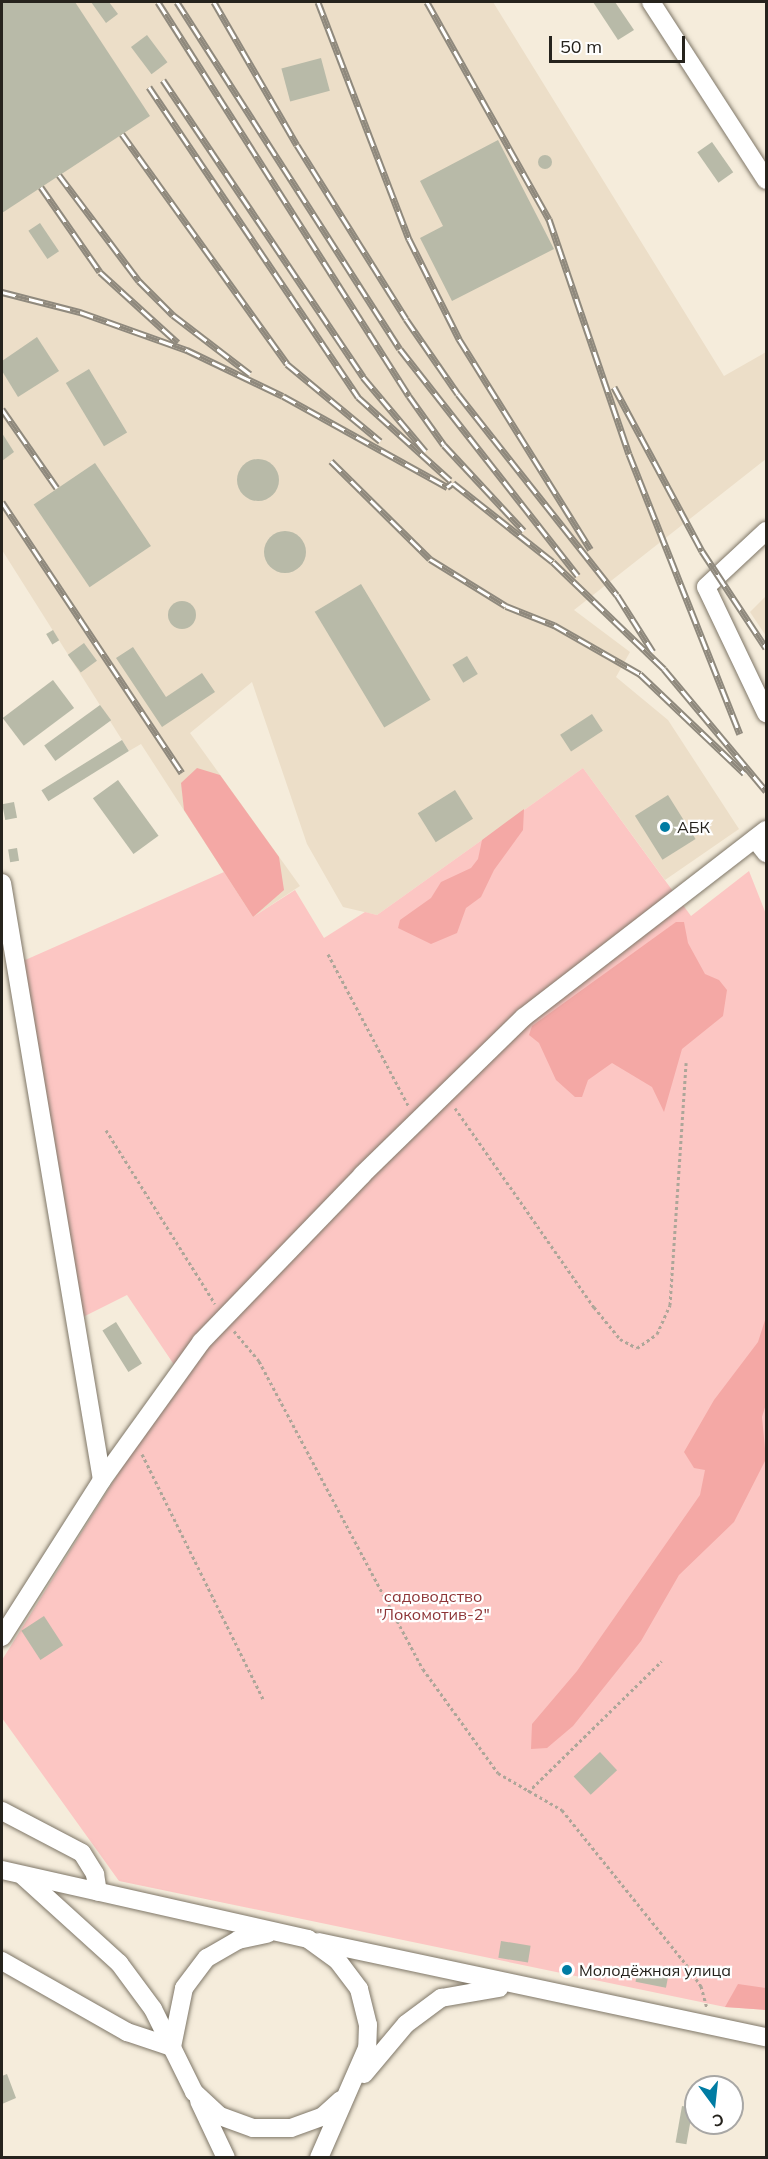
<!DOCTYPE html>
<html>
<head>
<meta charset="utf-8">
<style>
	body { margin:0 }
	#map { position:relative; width:768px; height:2159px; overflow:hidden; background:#f5ecdb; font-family:Mulish,sans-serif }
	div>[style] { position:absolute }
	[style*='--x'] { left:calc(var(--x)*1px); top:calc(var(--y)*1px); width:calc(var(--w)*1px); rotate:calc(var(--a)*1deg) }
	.built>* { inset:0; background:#ecdec8 }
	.green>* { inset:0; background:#fcc6c3 }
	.forest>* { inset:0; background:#f4a8a5 }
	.building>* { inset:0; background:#b8baa8; transform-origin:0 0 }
	.round { border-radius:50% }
	.path>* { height:3px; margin-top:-1.5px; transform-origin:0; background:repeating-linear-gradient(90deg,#ada699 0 3px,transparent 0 6px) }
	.roads { filter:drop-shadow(0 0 2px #7f7768) drop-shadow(0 0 2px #7f7768) }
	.minor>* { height:18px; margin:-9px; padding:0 9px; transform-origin:9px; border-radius:9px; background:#fff }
	.rail>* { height:7px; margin-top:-3.5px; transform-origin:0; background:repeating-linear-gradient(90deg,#fff 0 14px,#8f897d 0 28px); box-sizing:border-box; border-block:2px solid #8f897d }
	.dots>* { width:16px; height:16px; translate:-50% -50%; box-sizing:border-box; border:3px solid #fff; border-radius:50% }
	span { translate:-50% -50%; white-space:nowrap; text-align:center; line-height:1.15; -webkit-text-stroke:4.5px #fff; paint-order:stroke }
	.poi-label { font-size:16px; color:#26231d }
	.left { translate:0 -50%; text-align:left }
	.park-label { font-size:16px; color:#8d3436 }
	.frame { position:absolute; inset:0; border:3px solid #26231d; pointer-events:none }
	.north { position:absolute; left:684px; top:2075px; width:60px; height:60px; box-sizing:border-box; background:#fff; border:2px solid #a8a7a5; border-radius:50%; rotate:165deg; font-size:16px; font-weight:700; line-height:24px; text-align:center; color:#26231d }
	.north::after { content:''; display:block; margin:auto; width:21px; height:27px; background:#007ca3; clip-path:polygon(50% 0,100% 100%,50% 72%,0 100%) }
	.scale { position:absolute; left:549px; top:36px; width:136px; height:27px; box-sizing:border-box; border:3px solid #26231d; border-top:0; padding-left:8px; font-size:18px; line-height:21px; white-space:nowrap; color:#26231d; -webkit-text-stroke:4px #fff; paint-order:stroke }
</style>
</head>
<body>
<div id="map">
	<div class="built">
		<div style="clip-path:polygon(2px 2px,493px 2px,724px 376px,766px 352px,766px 459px,574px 610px,630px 652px,616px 677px,668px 720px,739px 829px,665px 880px,583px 768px,377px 915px,343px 907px,307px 844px,252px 682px,190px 733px,300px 886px,253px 917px,141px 744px,129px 751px,122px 740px,2px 550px)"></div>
		<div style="clip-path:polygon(766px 596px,766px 636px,750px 612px)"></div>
	</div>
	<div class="green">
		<div style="clip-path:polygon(583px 768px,691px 916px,749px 871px,766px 914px,766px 2010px,725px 2007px,119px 1881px,2px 1718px,2px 1660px,131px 1453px,185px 1381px,127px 1295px,81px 1318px,23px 961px,224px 872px,253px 917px,295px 890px,324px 938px,365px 912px,377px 915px)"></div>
	</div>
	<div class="forest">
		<div style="clip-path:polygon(197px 768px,220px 775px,279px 857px,284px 890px,253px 917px,184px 810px,181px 783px)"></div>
		<div style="clip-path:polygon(524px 809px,523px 830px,494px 870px,481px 897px,466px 908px,457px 933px,431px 944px,398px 928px,400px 920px,431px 898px,441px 882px,471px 868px,478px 859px,482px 840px)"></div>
		<div style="clip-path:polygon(676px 922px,684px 922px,688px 943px,705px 974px,719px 980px,727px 990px,723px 1016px,682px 1049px,664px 1112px,652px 1087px,612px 1063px,588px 1080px,582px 1097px,575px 1097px,556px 1080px,539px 1043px,529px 1035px,532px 1026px)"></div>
		<div style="clip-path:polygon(766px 1317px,766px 1404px,762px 1417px,766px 1459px,734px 1522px,679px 1575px,641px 1641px,573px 1726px,547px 1748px,531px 1749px,532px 1724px,577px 1671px,700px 1495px,705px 1470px,694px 1468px,684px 1452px,714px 1400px,758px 1342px)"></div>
		<div style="clip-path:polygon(738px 1984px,766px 1988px,766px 2010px,725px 2007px)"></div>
	</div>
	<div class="building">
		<div style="clip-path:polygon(2px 2px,75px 2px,150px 116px,2px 213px)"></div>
		<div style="clip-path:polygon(91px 2px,109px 2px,118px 14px,106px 23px)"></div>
		<div style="clip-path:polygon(593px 2px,615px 2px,634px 30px,618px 40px)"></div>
		<div style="left:147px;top:35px;width:34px;height:20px;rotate:53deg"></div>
		<div style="left:321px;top:58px;width:34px;height:41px;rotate:75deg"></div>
		<div style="clip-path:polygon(498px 140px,554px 249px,452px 301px,420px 238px,443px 226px,420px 181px)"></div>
		<div style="left:712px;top:142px;width:37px;height:18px;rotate:55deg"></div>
		<div class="round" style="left:538px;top:155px;width:14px;height:14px"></div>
		<div style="left:40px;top:223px;width:34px;height:14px;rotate:56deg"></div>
		<div style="clip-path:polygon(37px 337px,59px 371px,18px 397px,2px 371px,2px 361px)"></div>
		<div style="left:89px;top:369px;width:74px;height:27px;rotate:59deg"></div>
		<div style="clip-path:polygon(2px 433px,14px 452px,2px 461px)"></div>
		<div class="round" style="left:237px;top:459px;width:42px;height:42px"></div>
		<div style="left:95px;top:463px;width:100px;height:74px;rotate:56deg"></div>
		<div class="round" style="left:264px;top:531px;width:42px;height:42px"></div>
		<div style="left:361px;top:584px;width:135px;height:54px;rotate:59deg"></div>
		<div class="round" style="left:168px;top:601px;width:28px;height:28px"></div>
		<div style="left:53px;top:630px;width:12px;height:8px;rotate:59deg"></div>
		<div style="left:84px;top:643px;width:22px;height:20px;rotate:54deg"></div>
		<div style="clip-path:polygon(133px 647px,166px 697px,202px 673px,215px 692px,162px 727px,116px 658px)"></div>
		<div style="left:467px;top:656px;width:21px;height:17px;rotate:59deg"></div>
		<div style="left:53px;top:680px;width:35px;height:63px;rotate:53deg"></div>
		<div style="left:100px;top:705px;width:19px;height:69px;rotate:54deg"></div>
		<div style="left:592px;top:714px;width:20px;height:38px;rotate:57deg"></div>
		<div style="left:122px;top:740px;width:13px;height:95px;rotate:58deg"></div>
		<div style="left:118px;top:780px;width:69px;height:31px;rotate:54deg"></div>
		<div style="left:455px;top:790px;width:34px;height:44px;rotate:58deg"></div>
		<div style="left:668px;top:795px;width:52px;height:39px;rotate:58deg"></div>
		<div style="left:14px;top:802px;width:16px;height:12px;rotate:79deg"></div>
		<div style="left:17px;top:848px;width:13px;height:9px;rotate:81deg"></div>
		<div style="left:116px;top:1322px;width:49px;height:16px;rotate:58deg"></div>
		<div style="left:44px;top:1616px;width:35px;height:27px;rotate:57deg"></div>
		<div style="left:600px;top:1752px;width:25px;height:36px;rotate:47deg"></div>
		<div style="left:501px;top:1941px;width:30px;height:17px;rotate:9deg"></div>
		<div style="left:638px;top:1969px;width:31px;height:13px;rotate:11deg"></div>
		<div style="clip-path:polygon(7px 2074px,16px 2098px,2px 2104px,2px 2076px)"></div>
		<div style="left:682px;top:2106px;width:11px;height:37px;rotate:10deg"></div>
	</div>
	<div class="path">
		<div style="--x:328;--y:954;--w:173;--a:62.1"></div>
		<div style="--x:455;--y:1108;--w:243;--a:55.1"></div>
		<div style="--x:594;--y:1307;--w:41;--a:50.9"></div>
		<div style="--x:620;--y:1339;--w:19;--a:28"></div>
		<div style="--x:637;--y:1348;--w:24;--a:-35"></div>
		<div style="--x:657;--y:1334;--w:32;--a:-66"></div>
		<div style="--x:670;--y:1305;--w:243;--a:-86.2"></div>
		<div style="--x:106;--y:1130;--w:205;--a:57.9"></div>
		<div style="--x:234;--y:1331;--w:39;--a:50"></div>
		<div style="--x:259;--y:1361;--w:349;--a:62"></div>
		<div style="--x:423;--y:1669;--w:128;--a:54.2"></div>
		<div style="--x:498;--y:1773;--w:74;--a:30"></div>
		<div style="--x:562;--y:1810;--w:198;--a:51.2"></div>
		<div style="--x:686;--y:1964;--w:27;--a:56"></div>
		<div style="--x:701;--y:1986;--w:23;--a:75"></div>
		<div style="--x:142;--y:1454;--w:275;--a:63.7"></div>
		<div style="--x:528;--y:1792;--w:187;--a:-44.4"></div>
	</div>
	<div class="roads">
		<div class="minor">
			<div style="--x:651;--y:2;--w:212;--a:57.1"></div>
			<div style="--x:766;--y:531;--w:82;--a:137"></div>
			<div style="--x:706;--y:587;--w:140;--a:64.5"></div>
			<div style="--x:755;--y:839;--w:18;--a:52"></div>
			<div style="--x:2;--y:883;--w:605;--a:80.49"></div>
			<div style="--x:2;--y:1637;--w:186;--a:-57.5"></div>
			<div style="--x:102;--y:1480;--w:170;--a:-54.3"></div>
			<div style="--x:201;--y:1342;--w:232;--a:-46"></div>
			<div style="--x:362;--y:1175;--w:226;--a:-44.3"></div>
			<div style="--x:524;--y:1017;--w:306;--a:-37.7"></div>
			<div style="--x:2;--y:1811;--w:90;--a:27.7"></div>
			<div style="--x:82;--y:1853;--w:25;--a:58"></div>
			<div style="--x:95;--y:1874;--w:18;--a:81"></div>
			<div style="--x:2;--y:1870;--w:314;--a:12.7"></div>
			<div style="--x:308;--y:1939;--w:37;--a:36"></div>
			<div style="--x:338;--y:1961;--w:35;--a:53"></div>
			<div style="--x:359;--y:1989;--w:37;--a:76"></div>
			<div style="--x:368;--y:2025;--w:23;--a:92"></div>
			<div style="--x:367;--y:2048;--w:120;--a:113.6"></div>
			<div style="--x:23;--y:1876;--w:130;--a:42.2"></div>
			<div style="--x:119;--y:1963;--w:57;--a:53.5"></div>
			<div style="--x:153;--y:2009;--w:93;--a:63.7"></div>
			<div style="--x:194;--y:2092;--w:35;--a:43"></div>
			<div style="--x:220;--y:2116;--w:35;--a:20"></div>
			<div style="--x:253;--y:2128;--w:38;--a:0"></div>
			<div style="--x:291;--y:2128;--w:33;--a:-20"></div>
			<div style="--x:322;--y:2117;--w:25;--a:-42"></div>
			<div style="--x:318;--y:1942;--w:458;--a:12"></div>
			<div style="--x:2;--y:1961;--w:144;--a:29.6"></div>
			<div style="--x:127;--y:2032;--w:47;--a:18.4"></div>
			<div style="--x:172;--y:2047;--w:60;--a:-78.5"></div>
			<div style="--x:184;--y:1988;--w:38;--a:-53"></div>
			<div style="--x:207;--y:1958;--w:36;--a:-30"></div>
			<div style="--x:238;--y:1940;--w:30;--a:-12"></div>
			<div style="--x:364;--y:2074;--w:65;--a:-50"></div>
			<div style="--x:406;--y:2024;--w:44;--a:-36.6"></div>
			<div style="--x:441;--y:1998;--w:59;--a:-9.8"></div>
			<div style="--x:199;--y:2101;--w:63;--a:64.7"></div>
		</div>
	</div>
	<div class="rail">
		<div style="--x:158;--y:2;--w:467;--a:57.5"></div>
		<div style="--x:409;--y:396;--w:60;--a:54.5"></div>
		<div style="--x:444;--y:445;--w:117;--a:47.1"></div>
		<div style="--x:177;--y:2;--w:412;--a:57.3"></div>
		<div style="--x:400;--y:349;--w:288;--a:51.9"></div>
		<div style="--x:214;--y:2;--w:165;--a:59.9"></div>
		<div style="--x:297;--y:145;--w:205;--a:57.9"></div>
		<div style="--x:406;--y:319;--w:91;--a:55.3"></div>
		<div style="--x:458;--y:394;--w:256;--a:51.7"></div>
		<div style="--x:617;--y:595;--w:67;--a:57.7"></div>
		<div style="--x:318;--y:2;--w:254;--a:69"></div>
		<div style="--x:409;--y:239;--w:112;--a:63.4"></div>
		<div style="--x:459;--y:339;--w:248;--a:58"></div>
		<div style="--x:427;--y:2;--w:249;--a:60.7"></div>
		<div style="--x:549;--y:219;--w:248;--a:71.2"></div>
		<div style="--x:629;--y:454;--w:301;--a:68.4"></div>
		<div style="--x:163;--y:80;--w:358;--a:56"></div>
		<div style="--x:363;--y:377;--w:97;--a:50"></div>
		<div style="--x:149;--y:87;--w:374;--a:56"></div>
		<div style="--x:358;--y:397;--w:124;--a:42.1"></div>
		<div style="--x:122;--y:134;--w:283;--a:54.3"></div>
		<div style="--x:287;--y:364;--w:121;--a:39.6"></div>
		<div style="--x:59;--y:175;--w:133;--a:53"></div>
		<div style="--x:139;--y:281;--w:48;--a:45"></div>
		<div style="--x:173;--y:315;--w:97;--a:37.5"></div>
		<div style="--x:41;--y:187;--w:103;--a:55.2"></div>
		<div style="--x:100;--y:272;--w:105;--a:42.3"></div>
		<div style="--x:2;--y:292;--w:81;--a:14.4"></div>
		<div style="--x:80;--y:312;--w:114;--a:19.6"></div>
		<div style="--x:187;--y:350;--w:106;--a:25.6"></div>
		<div style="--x:283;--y:396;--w:188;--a:29"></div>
		<div style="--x:447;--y:487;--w:7;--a:-34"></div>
		<div style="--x:453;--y:483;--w:127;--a:38.3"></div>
		<div style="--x:553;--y:562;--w:154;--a:43.9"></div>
		<div style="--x:664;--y:669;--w:159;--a:50.1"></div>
		<div style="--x:614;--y:387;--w:186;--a:61.8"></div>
		<div style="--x:702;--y:551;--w:116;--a:56.6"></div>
		<div style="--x:2;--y:409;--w:96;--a:55.2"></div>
		<div style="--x:331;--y:461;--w:139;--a:44.7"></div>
		<div style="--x:430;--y:559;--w:89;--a:31.7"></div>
		<div style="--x:506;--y:606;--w:52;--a:21.6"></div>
		<div style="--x:554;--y:625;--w:99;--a:29.7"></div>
		<div style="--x:640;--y:674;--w:144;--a:43.6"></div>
		<div style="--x:2;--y:502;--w:325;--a:56.4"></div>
	</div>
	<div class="dots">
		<div style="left:665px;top:827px;background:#007ca3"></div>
		<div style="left:567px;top:1970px;background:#007ca3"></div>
	</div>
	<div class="poi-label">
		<span class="left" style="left:677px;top:827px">АБК</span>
		<span class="left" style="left:579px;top:1970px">Молодёжная улица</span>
	</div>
	<div class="park-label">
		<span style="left:433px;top:1605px">садоводство<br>"Локомотив-2"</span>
	</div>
	<div class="frame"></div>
	<div class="north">С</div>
	<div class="scale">50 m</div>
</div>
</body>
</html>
